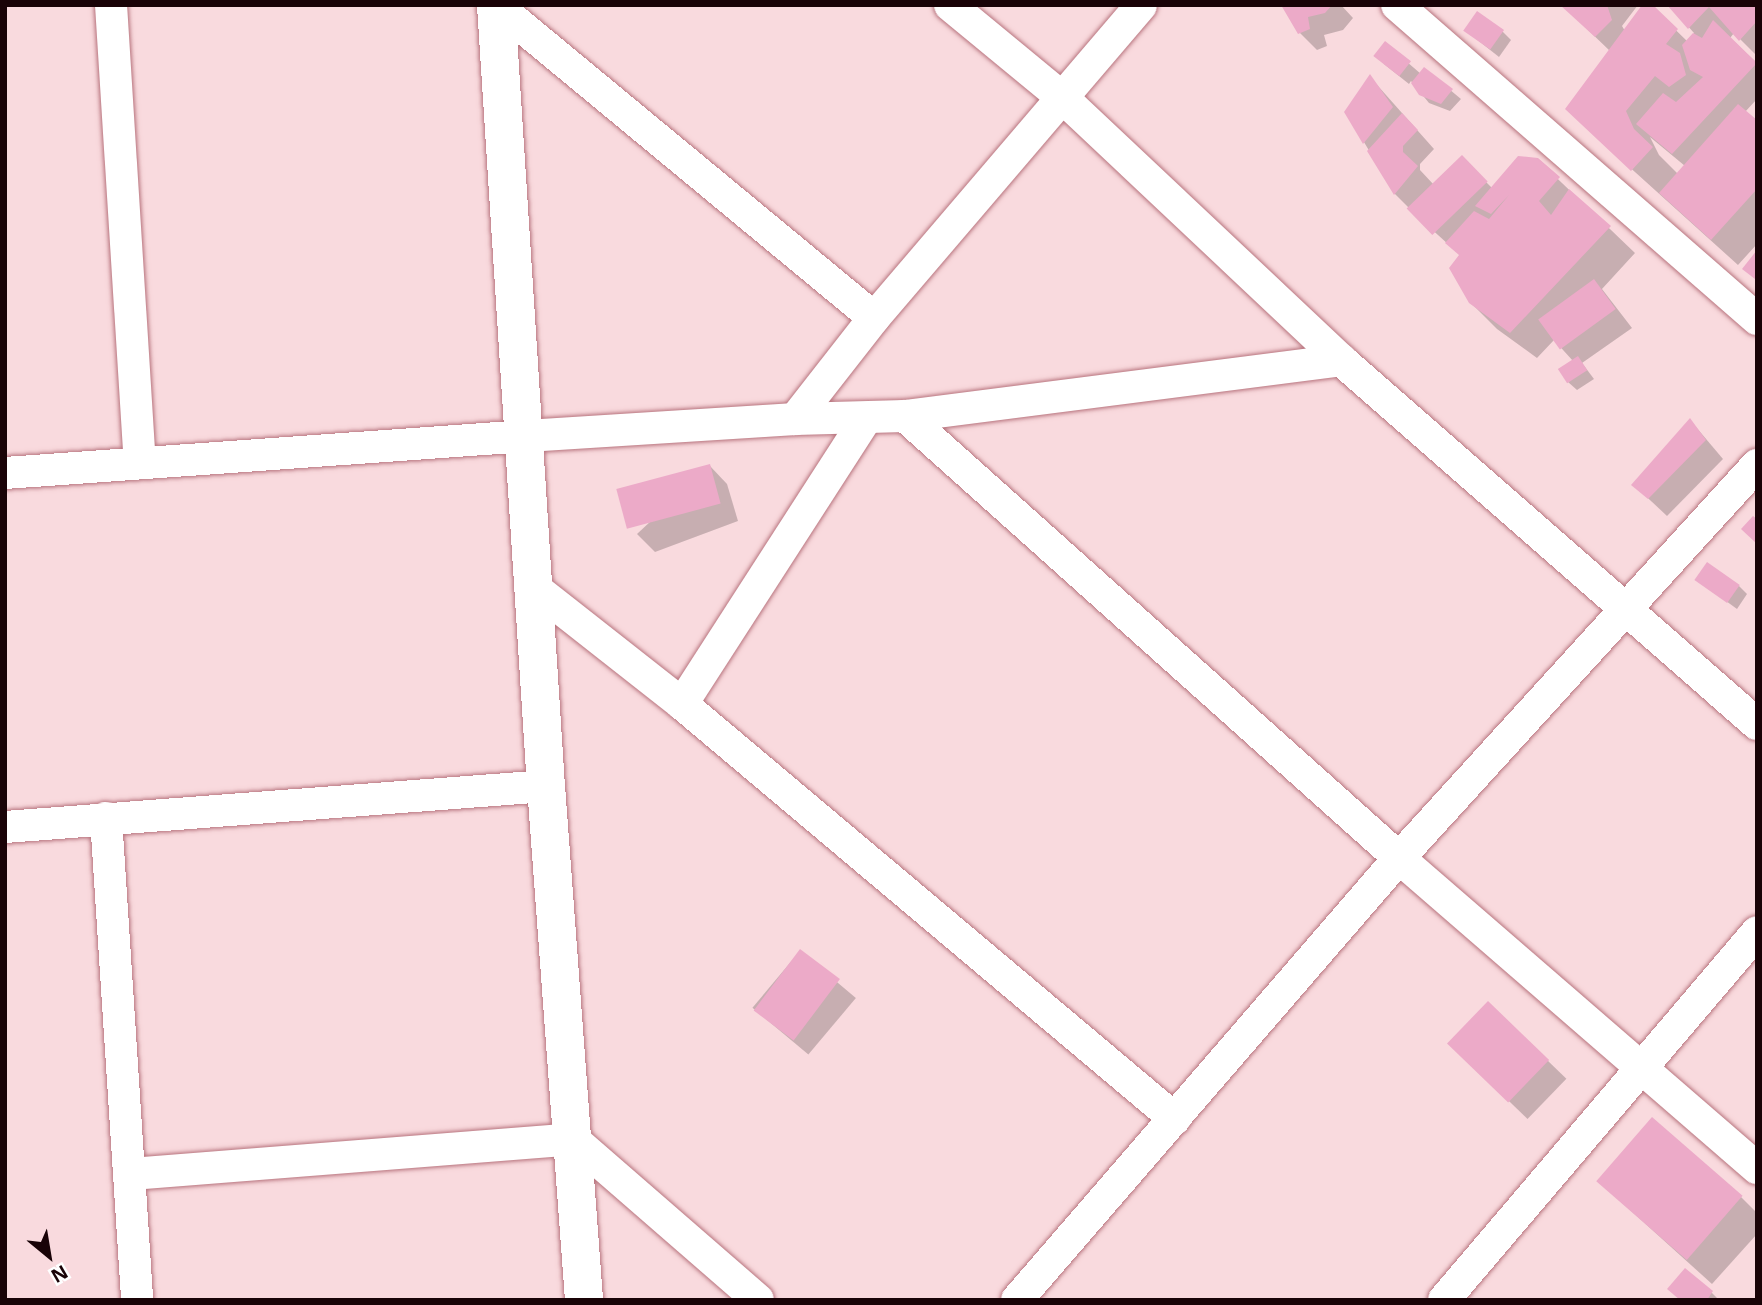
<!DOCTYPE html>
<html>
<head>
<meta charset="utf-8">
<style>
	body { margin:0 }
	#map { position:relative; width:1762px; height:1305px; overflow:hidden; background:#f9dade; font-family:"Noto Sans",sans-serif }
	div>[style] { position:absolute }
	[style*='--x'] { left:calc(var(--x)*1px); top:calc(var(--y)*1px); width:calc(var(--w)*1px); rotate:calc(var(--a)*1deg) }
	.shadow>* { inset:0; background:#0003; transform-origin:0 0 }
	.building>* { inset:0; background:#ecaac8; transform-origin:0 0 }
	.roads { filter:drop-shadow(0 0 2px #b8747e) drop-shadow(0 0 2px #b8747e) }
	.street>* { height:32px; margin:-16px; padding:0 16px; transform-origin:16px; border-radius:16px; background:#fff }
	.secondary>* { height:38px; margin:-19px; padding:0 19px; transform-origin:19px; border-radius:19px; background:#fff }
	span { translate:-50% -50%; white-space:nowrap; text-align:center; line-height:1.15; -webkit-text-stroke:6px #fff; paint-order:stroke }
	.frame { position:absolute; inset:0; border:7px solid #190307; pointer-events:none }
	.north { position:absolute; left:14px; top:1221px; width:70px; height:70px; -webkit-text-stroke:5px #fff; paint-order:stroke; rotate:150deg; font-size:19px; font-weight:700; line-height:28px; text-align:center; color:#190307 }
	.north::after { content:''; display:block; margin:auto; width:24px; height:32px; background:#190307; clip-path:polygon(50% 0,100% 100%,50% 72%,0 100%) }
</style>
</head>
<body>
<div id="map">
	<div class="shadow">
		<div style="clip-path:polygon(1283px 5px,1341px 5px,1353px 18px,1343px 30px,1324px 35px,1327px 46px,1317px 50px,1299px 32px)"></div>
		<div style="clip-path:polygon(evenodd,1562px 5px,1638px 5px,1622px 26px,1625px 31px,1650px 5px,1688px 42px,1694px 33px,1669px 5px,1757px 5px,1757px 56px,1734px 33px,1730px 38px,1757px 63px,1757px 99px,1745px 112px,1757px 123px,1757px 244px,1738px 265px,1594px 135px,1610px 51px,1562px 5px,1650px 137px,1685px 166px,1678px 174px,1659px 155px,1650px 137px)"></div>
		<div style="clip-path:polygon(1465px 30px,1503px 32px,1511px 40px,1499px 57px)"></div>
		<div style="clip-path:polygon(1385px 43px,1421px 74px,1425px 69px,1461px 99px,1450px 111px,1429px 103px,1411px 81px,1409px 84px,1384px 64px)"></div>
		<div style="clip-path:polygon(1370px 77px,1434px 149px,1420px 164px,1420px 170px,1434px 185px,1412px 211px,1395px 194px,1346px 112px)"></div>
		<div style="clip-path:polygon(1462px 158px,1492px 188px,1538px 160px,1635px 253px,1602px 289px,1632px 328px,1582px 363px,1594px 379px,1577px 390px,1568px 382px,1573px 361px,1554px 340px,1537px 358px,1497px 329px,1470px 302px,1461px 256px,1415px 214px)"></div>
		<div style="clip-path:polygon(1690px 420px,1723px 459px,1667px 516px,1634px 485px)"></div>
		<div style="clip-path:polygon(710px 466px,727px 484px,738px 521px,655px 552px,637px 534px)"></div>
		<div style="clip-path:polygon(1697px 580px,1739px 586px,1747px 594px,1737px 609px)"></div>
		<div style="left:800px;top:951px;width:73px;height:74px;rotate:40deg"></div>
		<div style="left:1488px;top:1003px;width:109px;height:56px;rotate:44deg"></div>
		<div style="clip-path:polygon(1598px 1181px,1741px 1197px,1757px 1213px,1757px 1234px,1712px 1284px)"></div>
		<div style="clip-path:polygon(1685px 1271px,1712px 1293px,1719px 1300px,1680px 1300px)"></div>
	</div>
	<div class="building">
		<div style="clip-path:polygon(1281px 5px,1332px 5px,1325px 13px,1308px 17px,1310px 29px,1298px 34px)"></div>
		<div style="clip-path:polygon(1560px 5px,1607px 5px,1612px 20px,1595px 37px)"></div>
		<div style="clip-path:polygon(1642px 5px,1653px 5px,1678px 29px,1666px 44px,1680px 53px,1686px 75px,1669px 87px,1655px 76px,1626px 111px,1634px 129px,1653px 147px,1631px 171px,1565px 109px)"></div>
		<div style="clip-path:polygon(1667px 5px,1757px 5px,1757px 21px,1739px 41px,1709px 7px,1688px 29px)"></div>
		<div style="left:1477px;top:11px;width:33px;height:24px;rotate:35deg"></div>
		<div style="clip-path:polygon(1713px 20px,1757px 63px,1672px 154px,1636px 124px,1663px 93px,1676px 102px,1703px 77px,1690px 70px,1682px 45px,1693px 33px,1702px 38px)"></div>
		<div style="left:1385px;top:41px;width:33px;height:19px;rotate:38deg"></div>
		<div style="clip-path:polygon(1424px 67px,1453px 89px,1441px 104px,1419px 95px,1411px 83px)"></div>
		<div style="clip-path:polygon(1370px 74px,1393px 107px,1363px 144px,1344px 112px)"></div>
		<div style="clip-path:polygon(1738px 104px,1757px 120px,1757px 189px,1711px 240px,1659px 193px)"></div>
		<div style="clip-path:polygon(1402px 113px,1418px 130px,1403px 146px,1403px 152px,1418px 166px,1394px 195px,1367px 151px)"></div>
		<div style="left:1462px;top:155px;width:37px;height:77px;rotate:46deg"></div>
		<div style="clip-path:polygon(1518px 156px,1538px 158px,1560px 177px,1539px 201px,1551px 215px,1569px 189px,1611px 226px,1510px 333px,1469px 303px,1449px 268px,1459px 255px,1445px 243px,1474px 211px,1489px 219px,1509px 195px,1491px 214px,1475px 206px)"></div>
		<div style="clip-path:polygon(1757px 250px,1757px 276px,1755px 279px,1742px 269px)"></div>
		<div style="left:1594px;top:279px;width:37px;height:69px;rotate:54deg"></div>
		<div style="left:1578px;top:356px;width:17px;height:24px;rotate:57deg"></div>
		<div style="clip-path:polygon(1690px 418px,1706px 440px,1648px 499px,1631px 485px)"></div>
		<div style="left:710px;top:464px;width:41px;height:97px;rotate:75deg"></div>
		<div style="clip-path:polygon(1753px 516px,1757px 519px,1757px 544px,1741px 529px)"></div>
		<div style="left:1707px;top:562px;width:40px;height:22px;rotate:35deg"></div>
		<div style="left:800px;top:949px;width:50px;height:77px;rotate:37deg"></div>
		<div style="left:1488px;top:1001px;width:85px;height:59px;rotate:44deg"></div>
		<div style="left:1652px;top:1117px;width:120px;height:85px;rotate:41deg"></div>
		<div style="clip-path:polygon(1685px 1268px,1713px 1291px,1707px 1300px,1680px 1300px,1667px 1289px)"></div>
	</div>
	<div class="roads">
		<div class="street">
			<div style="--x:111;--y:5;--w:459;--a:86.4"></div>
			<div style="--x:950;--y:5;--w:146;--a:39.5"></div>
			<div style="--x:1063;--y:98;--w:382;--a:43.3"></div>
			<div style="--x:1341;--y:360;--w:553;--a:41.19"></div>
			<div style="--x:1397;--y:5;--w:478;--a:41.1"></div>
			<div style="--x:497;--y:6;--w:489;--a:39.6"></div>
			<div style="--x:905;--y:416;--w:663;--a:41.82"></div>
			<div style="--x:1399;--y:858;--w:474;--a:40.9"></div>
			<div style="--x:795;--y:419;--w:128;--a:-52"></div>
			<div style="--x:874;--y:318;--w:411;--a:-49.5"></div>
			<div style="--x:5;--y:473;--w:522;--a:-4.06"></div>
			<div style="--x:526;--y:436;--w:270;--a:-3.6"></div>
			<div style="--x:795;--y:419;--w:110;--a:-1.6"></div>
			<div style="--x:905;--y:416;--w:440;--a:-7.3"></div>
			<div style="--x:536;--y:589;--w:186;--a:38.2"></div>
			<div style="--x:682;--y:704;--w:644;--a:40.09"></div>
			<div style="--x:682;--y:704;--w:339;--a:-57.2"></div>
			<div style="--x:106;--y:818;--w:483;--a:86.3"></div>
			<div style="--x:5;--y:827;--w:543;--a:-4.33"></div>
			<div style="--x:131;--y:1174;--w:443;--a:-4.5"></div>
			<div style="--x:573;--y:1139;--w:245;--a:41"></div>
			<div style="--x:1017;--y:1300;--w:584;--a:-49.16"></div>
			<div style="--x:1399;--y:858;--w:532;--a:-47.67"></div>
			<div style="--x:1444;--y:1300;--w:483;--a:-49.6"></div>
		</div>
		<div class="secondary">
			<div style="--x:496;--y:5;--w:783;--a:86.34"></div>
			<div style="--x:546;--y:786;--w:515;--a:85.77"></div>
		</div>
	</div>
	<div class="frame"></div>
	<div class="north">N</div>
</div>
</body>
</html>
